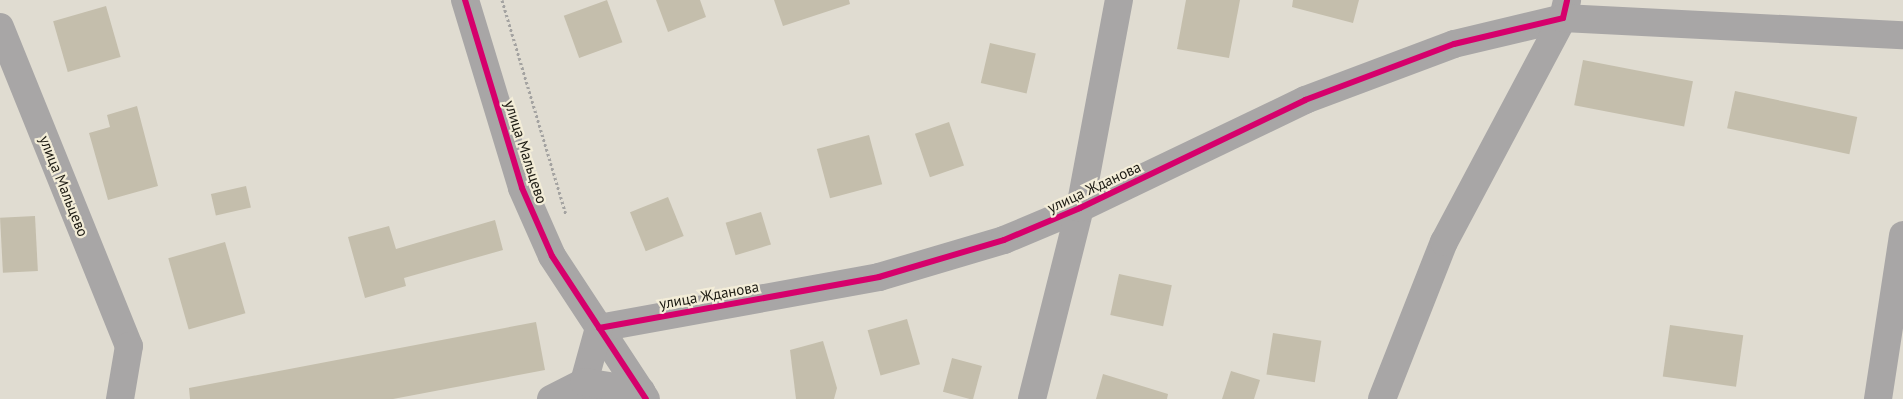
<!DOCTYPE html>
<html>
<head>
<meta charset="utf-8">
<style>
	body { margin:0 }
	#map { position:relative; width:1903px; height:399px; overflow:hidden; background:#e0dcd1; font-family:"PT Sans",sans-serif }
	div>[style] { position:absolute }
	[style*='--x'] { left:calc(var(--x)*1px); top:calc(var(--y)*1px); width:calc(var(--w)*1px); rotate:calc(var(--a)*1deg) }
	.building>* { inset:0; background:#c4beac; transform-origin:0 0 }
	.path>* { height:3px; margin-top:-1.5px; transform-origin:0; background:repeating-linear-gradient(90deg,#a4a3a1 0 2.5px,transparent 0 5px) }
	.minor>* { height:28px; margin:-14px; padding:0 14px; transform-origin:14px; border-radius:14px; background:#a8a6a6 }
	.cycleway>* { height:6px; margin:-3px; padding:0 3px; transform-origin:3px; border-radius:3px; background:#d6006c }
	span { translate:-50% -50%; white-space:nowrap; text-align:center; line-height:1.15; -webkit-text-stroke:4.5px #f3edd8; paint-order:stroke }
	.street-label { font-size:15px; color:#1c1a12 }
</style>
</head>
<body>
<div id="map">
	<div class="building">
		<div style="left:607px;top:0;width:45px;height:46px;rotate:70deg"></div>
		<div style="clip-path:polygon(656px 0,700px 0,706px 17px,668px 32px)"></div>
		<div style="clip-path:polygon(774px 0,849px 0,850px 4px,783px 26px)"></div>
		<div style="clip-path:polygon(1186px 0,1240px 0,1229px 58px,1177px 49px)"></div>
		<div style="clip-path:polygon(1293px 0,1359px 0,1353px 23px,1292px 7px)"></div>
		<div style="left:106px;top:6px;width:53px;height:55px;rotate:74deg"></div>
		<div style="left:990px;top:43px;width:47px;height:41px;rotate:13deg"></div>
		<div style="left:1583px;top:60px;width:112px;height:46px;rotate:11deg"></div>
		<div style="left:1735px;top:91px;width:125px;height:38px;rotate:12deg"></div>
		<div style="clip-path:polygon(137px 106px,158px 186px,108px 200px,89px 133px,110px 127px,107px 115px)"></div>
		<div style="left:949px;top:122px;width:46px;height:36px;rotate:71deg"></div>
		<div style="left:869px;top:135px;width:51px;height:54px;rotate:75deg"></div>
		<div style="left:246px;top:186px;width:22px;height:36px;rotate:77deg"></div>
		<div style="left:668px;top:197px;width:42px;height:41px;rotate:68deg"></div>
		<div style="left:761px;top:212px;width:34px;height:37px;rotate:73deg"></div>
		<div style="left:35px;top:216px;width:55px;height:35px;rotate:87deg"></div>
		<div style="clip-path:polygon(495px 220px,503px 250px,404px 278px,406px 286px,365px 298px,348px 237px,389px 226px,396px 249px)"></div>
		<div style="left:225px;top:242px;width:74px;height:59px;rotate:74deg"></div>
		<div style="left:1119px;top:274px;width:54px;height:42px;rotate:12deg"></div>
		<div style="left:907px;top:319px;width:47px;height:41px;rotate:74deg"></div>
		<div style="clip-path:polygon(536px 322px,545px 370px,393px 399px,190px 399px,189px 388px)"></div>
		<div style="left:1670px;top:325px;width:74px;height:52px;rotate:8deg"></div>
		<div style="left:1273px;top:333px;width:49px;height:42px;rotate:9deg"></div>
		<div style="clip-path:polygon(823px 341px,837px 388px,834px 399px,796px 399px,790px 350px)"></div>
		<div style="left:952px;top:358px;width:31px;height:35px;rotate:15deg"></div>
		<div style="clip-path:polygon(1231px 371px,1260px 380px,1254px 399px,1222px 399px)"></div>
		<div style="clip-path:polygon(1103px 374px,1168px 394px,1167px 399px,1096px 399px)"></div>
	</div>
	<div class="path">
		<div style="--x:502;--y:0;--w:224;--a:73.4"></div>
	</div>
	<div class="minor">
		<div style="--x:465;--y:0;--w:196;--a:73.1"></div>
		<div style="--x:522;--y:188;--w:74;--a:66.2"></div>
		<div style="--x:552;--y:256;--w:171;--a:56.7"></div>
		<div style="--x:0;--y:27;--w:344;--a:68"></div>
		<div style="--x:129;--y:346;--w:54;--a:99.6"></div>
		<div style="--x:599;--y:328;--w:285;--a:-10.3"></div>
		<div style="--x:879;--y:277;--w:130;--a:-16.5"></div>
		<div style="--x:1004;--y:240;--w:82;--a:-22.8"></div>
		<div style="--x:1080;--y:208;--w:250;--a:-25.6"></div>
		<div style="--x:1305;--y:100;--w:159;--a:-20.6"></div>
		<div style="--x:1454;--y:44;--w:112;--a:-13.4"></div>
		<div style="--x:1563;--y:18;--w:18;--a:-77"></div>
		<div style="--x:588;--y:398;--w:16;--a:-104"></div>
		<div style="--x:584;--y:382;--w:56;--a:-74.5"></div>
		<div style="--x:551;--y:399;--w:37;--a:-27"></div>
		<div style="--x:584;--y:382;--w:58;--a:9"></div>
		<div style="--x:1032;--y:399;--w:197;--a:-75.9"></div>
		<div style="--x:1080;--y:208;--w:212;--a:-79.4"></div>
		<div style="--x:1382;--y:399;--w:169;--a:-68.5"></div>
		<div style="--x:1444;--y:242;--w:254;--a:-62"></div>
		<div style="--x:1563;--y:18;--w:340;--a:2.9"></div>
		<div style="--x:1878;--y:399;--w:166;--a:-81.3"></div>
	</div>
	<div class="cycleway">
		<div style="--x:465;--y:0;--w:196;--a:73.1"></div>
		<div style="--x:522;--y:188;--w:74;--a:66.2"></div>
		<div style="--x:552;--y:256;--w:171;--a:56.7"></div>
		<div style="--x:599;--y:328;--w:285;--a:-10.3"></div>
		<div style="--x:879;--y:277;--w:130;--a:-16.5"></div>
		<div style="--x:1004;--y:240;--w:82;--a:-22.8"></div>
		<div style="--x:1080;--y:208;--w:250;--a:-25.6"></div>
		<div style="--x:1305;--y:100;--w:159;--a:-20.6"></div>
		<div style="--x:1454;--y:44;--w:112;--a:-13.4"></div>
		<div style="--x:1563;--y:18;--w:18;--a:-77"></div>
	</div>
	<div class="street-label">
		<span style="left:526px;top:152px;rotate:72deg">улица Мальцево</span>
		<span style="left:64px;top:186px;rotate:68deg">улица Мальцево</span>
		<span style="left:1094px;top:187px;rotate:-25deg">улица Жданова</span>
		<span style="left:709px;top:295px;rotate:-10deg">улица Жданова</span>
	</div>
</div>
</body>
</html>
